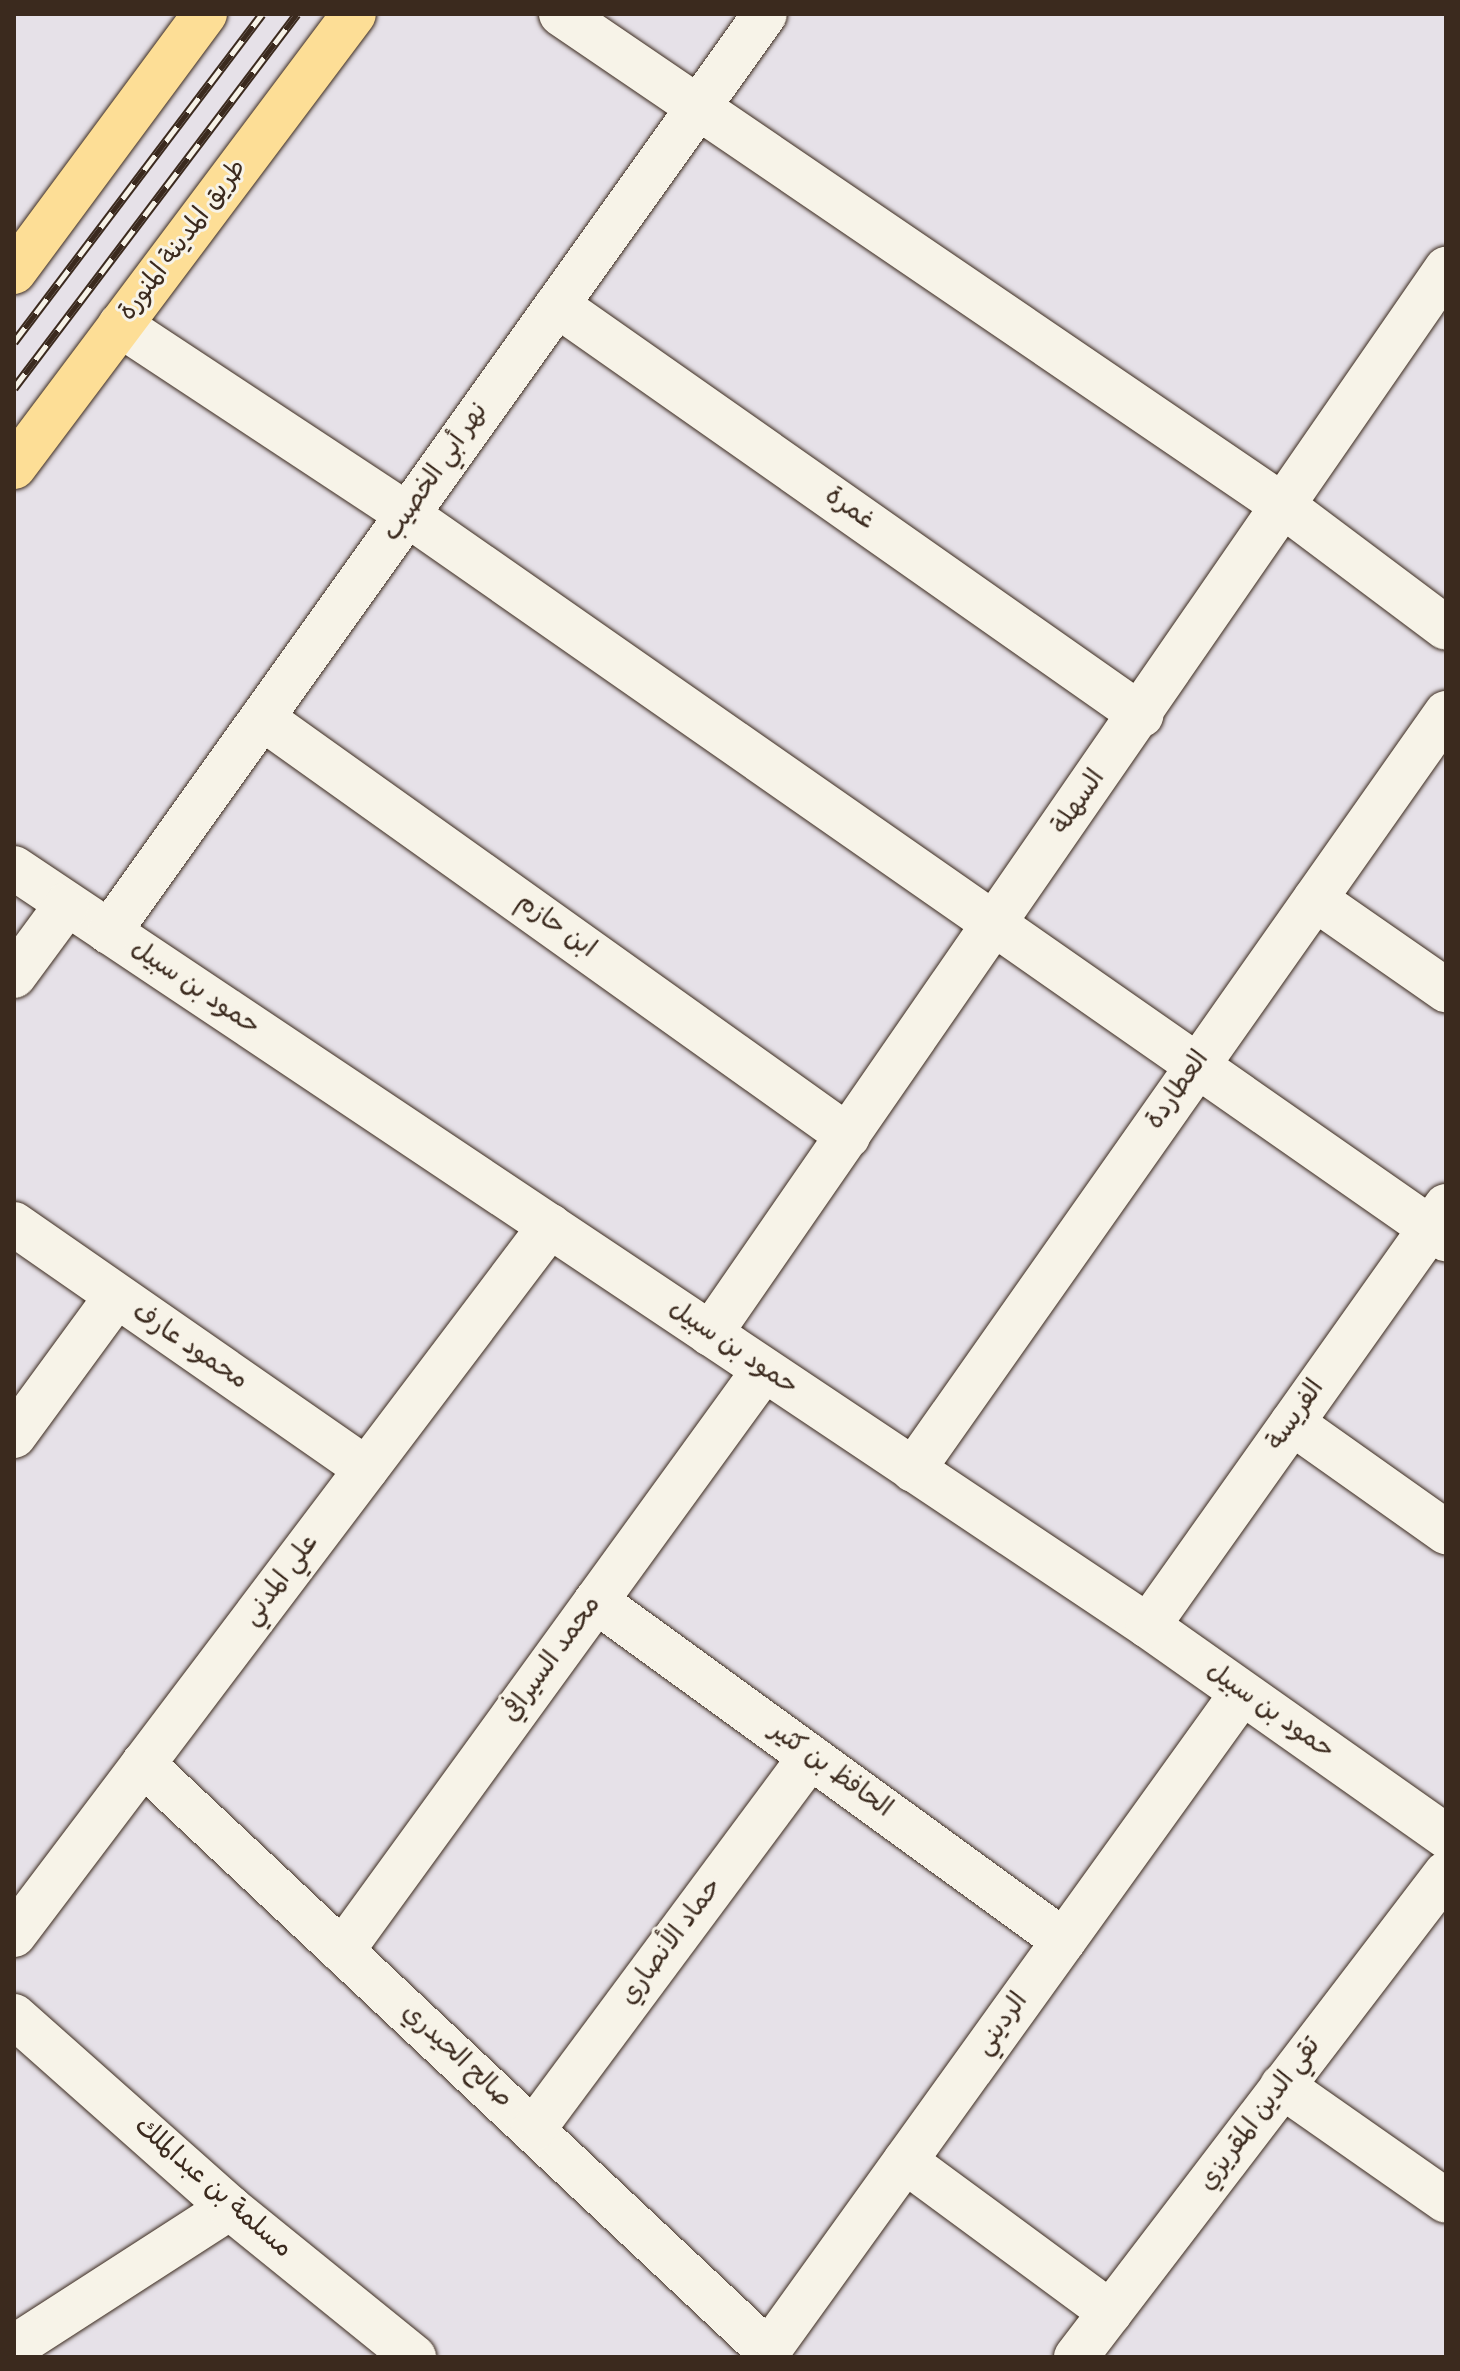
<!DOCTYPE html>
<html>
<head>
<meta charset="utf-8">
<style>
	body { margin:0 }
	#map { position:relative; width:1460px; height:2371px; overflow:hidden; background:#e6e1e8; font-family:Dekko,"Playpen Sans Arabic",sans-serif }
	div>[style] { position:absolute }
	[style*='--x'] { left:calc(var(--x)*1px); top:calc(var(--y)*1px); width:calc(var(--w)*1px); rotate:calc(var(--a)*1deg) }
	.roads { filter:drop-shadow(0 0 2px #3b2a1e) drop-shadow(0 0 2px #3b2a1e) }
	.minor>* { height:44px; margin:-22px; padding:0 22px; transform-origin:22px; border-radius:22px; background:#f7f3e8 }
	.secondary>* { height:44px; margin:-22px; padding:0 22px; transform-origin:22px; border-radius:22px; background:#f7f3e8 }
	.primary>* { height:44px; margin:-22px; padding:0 22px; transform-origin:22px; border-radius:22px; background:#fdde96 }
	.rail>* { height:9px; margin-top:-4.5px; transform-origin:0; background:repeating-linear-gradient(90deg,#f7f3e8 0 18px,#3b2a1e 0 36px); box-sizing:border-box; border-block:2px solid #3b2a1e }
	span { translate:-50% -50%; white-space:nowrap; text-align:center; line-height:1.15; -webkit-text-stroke:6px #f7f3e8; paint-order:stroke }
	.street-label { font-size:26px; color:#3b2a1e }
	.frame { position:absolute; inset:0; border:16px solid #3b2a1e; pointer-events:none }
</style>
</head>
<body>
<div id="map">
	<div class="roads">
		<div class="minor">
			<div style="--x:561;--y:14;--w:876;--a:34.25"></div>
			<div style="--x:1285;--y:507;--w:201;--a:36.9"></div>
			<div style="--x:557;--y:305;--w:714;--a:35.07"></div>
			<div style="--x:120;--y:325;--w:345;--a:33.4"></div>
			<div style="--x:408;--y:515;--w:1266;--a:34.9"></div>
			<div style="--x:262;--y:718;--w:720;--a:35.5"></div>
			<div style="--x:14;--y:868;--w:1364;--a:33.76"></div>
			<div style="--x:1148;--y:1626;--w:365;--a:35.2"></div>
			<div style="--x:1315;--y:899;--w:160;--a:34.8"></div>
			<div style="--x:109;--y:932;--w:1128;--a:-54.45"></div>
			<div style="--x:14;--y:976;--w:89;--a:-53.6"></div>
			<div style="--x:14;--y:1224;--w:429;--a:34.8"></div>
			<div style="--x:710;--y:1334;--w:1295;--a:-55.35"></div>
			<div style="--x:1292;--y:1423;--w:189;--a:35.3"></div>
			<div style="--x:14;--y:1436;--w:171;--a:-53.8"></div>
			<div style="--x:913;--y:1470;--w:926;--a:-54.85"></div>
			<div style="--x:596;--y:1601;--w:578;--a:36"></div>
			<div style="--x:1148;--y:1626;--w:515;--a:-54.64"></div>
			<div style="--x:143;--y:1764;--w:857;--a:43.2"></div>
			<div style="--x:14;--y:1935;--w:889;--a:-52.91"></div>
			<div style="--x:342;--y:1951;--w:718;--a:-54.01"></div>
			<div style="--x:1282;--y:2086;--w:200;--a:35"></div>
			<div style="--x:533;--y:2130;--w:465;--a:-53.4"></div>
			<div style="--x:905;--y:2161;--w:255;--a:36.4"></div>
			<div style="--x:14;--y:2347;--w:257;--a:-32.8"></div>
			<div style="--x:764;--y:2357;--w:818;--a:-54.25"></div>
			<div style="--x:1076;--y:2357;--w:609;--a:-52.6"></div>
		</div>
		<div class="secondary">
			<div style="--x:14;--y:2016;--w:289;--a:41.6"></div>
			<div style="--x:230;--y:2208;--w:237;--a:39"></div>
		</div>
		<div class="primary">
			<div style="--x:14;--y:272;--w:321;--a:-53.5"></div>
			<div style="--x:14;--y:467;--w:566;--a:-53.11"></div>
		</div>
	</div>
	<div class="rail">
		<div style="--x:14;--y:342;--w:411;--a:-52.9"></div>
		<div style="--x:14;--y:388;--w:469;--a:-52.9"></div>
	</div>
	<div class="street-label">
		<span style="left:184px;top:241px;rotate:-53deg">طريق المدينة المنورة</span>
		<span style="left:437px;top:473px;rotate:-55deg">نهر أبي الخصيب</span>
		<span style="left:849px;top:510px;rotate:35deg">غمرة</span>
		<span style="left:1080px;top:803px;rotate:-55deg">السهلة</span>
		<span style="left:555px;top:927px;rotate:36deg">ابن حازم</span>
		<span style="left:194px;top:989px;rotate:34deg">حمود بن سبيل</span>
		<span style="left:1179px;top:1091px;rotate:-55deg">العطاردة</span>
		<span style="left:189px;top:1348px;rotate:34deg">محمود عارف</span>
		<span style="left:732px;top:1349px;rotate:34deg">حمود بن سبيل</span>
		<span style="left:1297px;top:1416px;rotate:-55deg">الفريسة</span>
		<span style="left:282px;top:1581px;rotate:-53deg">علي المدني</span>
		<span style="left:553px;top:1660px;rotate:-54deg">محمد السيرافي</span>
		<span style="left:1269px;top:1712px;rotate:35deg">حمود بن سبيل</span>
		<span style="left:830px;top:1771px;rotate:36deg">الحافظ بن كثير</span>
		<span style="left:672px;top:1943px;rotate:-53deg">حماد الأنصاري</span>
		<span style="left:1003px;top:2025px;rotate:-54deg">الرديني</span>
		<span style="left:456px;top:2057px;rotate:43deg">صالح الحيدري</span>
		<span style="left:1261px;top:2115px;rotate:-53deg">تقي الدين المقريزي</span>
		<span style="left:212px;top:2189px;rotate:41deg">مسلمة بن عبدالملك</span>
	</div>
	<div class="frame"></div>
</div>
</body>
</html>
